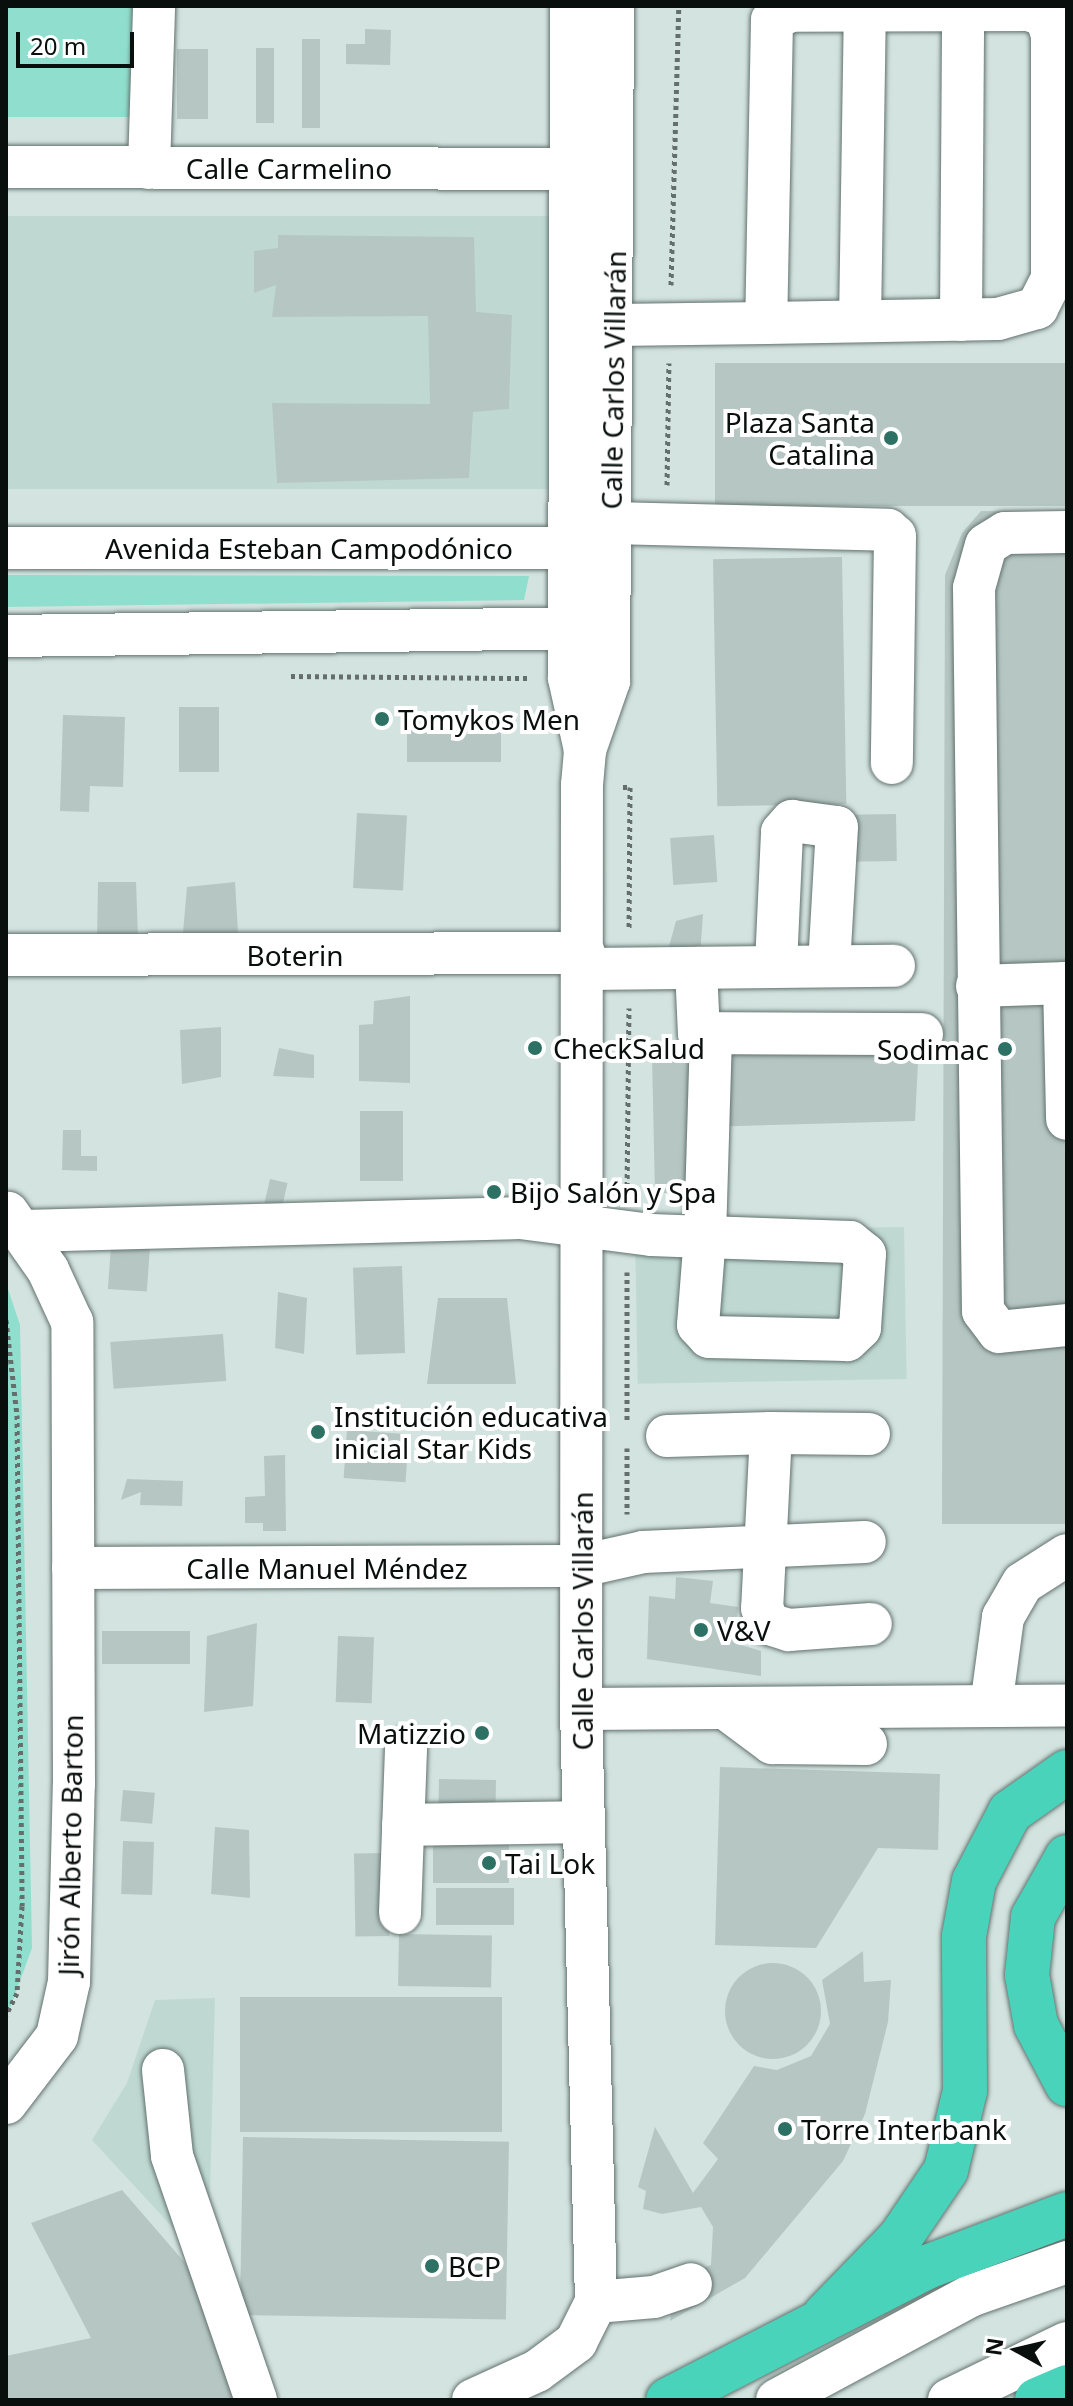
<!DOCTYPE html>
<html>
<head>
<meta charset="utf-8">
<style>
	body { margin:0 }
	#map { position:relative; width:1073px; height:2406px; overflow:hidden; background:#d3e3df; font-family:"Noto Sans",sans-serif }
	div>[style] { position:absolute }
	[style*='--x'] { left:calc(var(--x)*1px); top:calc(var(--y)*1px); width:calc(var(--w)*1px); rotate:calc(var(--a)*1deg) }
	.built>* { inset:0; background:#bfd9d2; transform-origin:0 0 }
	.green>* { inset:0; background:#90dfce; transform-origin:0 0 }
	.building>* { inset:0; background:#b6c7c3; transform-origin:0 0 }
	.round { border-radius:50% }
	.path>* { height:5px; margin-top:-2.5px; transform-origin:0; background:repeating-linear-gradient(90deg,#646e6c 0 4px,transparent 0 8px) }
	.roads { filter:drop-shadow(0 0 2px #63726e) drop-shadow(0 0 2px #63726e) }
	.minor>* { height:42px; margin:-21px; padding:0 21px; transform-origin:21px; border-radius:21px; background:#fff }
	.highway>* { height:44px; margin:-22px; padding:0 22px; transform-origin:22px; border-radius:22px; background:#49d3bb }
	.dots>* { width:22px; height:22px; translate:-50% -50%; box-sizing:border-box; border:4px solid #fff; border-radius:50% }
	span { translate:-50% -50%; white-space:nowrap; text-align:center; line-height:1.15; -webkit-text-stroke:8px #fff; paint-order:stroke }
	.street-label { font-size:28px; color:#090f0d }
	.poi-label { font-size:28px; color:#090f0d }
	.right { translate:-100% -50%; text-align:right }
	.left { translate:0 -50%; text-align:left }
	.frame { position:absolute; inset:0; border:8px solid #090f0d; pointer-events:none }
	.north { position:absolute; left:977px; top:2310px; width:80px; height:80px; -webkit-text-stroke:6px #fff; paint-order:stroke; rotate:278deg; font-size:22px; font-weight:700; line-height:32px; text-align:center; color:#090f0d }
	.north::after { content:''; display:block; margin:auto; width:28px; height:36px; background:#090f0d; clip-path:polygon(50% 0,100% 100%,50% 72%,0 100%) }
	.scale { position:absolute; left:16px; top:32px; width:118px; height:36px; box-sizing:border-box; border:4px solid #090f0d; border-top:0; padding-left:10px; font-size:24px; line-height:28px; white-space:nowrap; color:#090f0d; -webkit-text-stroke:6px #fff; paint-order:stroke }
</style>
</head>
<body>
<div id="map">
	<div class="built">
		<div style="left:6px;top:216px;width:549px;height:273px"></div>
		<div style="left:904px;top:1227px;width:152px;height:269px;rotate:89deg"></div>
		<div style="clip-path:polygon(215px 1998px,209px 2233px,176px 2231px,92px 2140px,127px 2083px,155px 2000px)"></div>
	</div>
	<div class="green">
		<div style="left:6px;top:6px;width:142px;height:111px"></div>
		<div style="clip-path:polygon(6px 575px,529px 576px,524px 600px,6px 607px)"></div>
		<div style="clip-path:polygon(6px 1283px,20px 1325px,32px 1948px,6px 2019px)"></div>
	</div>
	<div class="building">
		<div style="clip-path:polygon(365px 29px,391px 30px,390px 65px,346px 64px,346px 44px,365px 44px)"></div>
		<div style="left:302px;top:39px;width:18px;height:89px"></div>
		<div style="left:256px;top:48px;width:18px;height:75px"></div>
		<div style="left:177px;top:49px;width:31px;height:70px"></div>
		<div style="clip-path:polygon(278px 235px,474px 237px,476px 312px,512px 315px,509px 409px,473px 412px,469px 478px,277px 483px,272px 403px,430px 404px,428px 316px,272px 317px,276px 285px,254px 293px,254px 251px,278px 248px)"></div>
		<div style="left:1067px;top:363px;width:143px;height:352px;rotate:90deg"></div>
		<div style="clip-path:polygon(981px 511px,1067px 512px,1067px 1524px,942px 1524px,945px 575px,962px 533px)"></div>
		<div style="left:842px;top:557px;width:247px;height:129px;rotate:89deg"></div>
		<div style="left:179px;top:707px;width:40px;height:65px"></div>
		<div style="left:407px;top:714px;width:94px;height:48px"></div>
		<div style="clip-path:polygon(63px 715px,125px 717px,123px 787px,90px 786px,89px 812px,60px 811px)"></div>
		<div style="left:357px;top:813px;width:50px;height:75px;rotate:3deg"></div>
		<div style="left:896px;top:814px;width:47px;height:48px;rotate:89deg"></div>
		<div style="left:714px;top:835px;width:47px;height:44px;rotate:86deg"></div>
		<div style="clip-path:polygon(98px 882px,136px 882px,138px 937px,97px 942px)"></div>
		<div style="clip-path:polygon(235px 882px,238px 932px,216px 945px,182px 944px,187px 887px)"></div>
		<div style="clip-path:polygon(703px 914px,700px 956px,667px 954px,676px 921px)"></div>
		<div style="clip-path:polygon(410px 996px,410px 1083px,359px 1081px,359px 1025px,373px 1024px,374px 1001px)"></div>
		<div style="clip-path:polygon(221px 1027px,221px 1077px,182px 1084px,180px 1030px)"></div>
		<div style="clip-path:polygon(919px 1043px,915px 1121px,702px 1127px,706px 1189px,655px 1194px,652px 1056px)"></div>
		<div style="clip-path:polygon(279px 1048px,314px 1055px,314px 1078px,273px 1076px)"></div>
		<div style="left:360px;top:1111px;width:43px;height:70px"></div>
		<div style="clip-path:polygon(63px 1130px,81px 1130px,81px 1156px,97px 1156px,97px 1171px,62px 1170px)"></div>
		<div style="left:270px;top:1179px;width:18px;height:28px;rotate:13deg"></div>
		<div style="left:111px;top:1245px;width:39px;height:44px;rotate:4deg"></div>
		<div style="left:402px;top:1266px;width:87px;height:49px;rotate:88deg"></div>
		<div style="clip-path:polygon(278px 1292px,307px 1298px,304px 1354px,275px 1348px)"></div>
		<div style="clip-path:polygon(438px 1298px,507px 1298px,516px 1384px,427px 1384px)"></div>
		<div style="left:223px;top:1334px;width:47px;height:113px;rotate:86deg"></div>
		<div style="left:347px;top:1430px;width:62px;height:48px;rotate:4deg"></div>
		<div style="clip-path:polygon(285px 1455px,286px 1531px,263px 1531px,263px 1523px,245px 1523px,245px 1497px,265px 1496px,264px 1456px)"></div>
		<div style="clip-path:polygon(127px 1479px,183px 1481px,182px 1506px,140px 1505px,141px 1492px,121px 1500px)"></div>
		<div style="clip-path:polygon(676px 1577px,713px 1581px,710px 1603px,738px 1607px,735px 1643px,761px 1651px,761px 1676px,647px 1659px,649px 1596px,675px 1599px)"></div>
		<div style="clip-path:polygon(257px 1623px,253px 1706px,204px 1712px,207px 1636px)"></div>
		<div style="left:102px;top:1631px;width:88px;height:33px"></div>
		<div style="left:338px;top:1636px;width:36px;height:66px;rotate:2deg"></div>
		<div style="clip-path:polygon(720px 1767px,940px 1774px,938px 1850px,878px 1848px,816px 1948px,715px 1945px)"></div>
		<div style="left:439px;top:1779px;width:57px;height:29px;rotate:1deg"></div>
		<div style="left:123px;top:1790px;width:32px;height:31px;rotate:5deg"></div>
		<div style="clip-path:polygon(215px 1827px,249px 1830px,250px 1898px,211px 1894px)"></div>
		<div style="left:433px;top:1837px;width:76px;height:46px"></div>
		<div style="left:123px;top:1841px;width:31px;height:53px;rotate:2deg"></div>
		<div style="left:388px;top:1853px;width:83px;height:34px;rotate:89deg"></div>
		<div style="left:436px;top:1888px;width:78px;height:37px"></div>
		<div style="left:399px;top:1934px;width:93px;height:52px;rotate:1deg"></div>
		<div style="clip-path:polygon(863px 1951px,864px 1982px,891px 1980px,888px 2022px,865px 2114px,843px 2161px,745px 2278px,670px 2321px,675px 2280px,711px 2265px,713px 2227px,701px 2207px,662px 2214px,643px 2209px,646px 2191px,638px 2187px,655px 2127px,693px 2193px,718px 2159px,703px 2143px,754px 2066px,777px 2070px,811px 2056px,830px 2024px,822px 1980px)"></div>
		<div class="round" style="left:725px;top:1963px;width:96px;height:96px"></div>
		<div style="left:502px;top:1997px;width:135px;height:262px;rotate:90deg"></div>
		<div style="left:243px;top:2137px;width:266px;height:178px;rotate:1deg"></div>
		<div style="clip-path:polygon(122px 2190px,205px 2286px,233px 2400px,6px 2400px,6px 2356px,91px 2338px,31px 2223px)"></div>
	</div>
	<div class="path">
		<div style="--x:671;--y:285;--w:279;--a:-88.4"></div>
		<div style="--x:667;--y:485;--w:122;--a:-89.1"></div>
		<div style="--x:291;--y:676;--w:238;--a:0.5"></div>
		<div style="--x:623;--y:787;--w:7;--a:0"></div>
		<div style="--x:630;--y:787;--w:143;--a:90.4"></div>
		<div style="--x:627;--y:1194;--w:186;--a:-89.4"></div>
		<div style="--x:627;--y:1272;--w:150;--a:90"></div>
		<div style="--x:6;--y:1320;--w:96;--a:83.4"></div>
		<div style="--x:17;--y:1415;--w:491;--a:89.4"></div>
		<div style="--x:22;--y:1906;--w:87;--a:93.3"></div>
		<div style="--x:17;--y:1993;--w:25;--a:117"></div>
		<div style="--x:627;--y:1448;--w:66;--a:90"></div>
	</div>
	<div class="roads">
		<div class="minor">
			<div style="--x:571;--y:6;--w:672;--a:90.17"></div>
			<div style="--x:569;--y:678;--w:74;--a:77.5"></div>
			<div style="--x:6;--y:167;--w:565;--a:0.2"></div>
			<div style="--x:149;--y:168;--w:162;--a:-88.2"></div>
			<div style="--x:961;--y:320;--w:310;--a:-89.6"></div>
			<div style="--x:860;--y:321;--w:311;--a:-89.1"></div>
			<div style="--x:614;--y:325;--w:152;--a:-0.8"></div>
			<div style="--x:766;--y:323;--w:232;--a:-1"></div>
			<div style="--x:998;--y:319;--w:41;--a:-15.8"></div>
			<div style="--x:1037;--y:308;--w:33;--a:-63"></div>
			<div style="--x:1052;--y:279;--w:244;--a:-90"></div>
			<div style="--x:1052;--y:35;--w:20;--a:-108"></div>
			<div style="--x:1046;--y:16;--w:18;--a:-161"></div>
			<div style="--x:1029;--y:10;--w:239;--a:179.8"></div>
			<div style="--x:790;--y:11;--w:20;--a:153"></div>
			<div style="--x:772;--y:20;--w:303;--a:91.1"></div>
			<div style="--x:611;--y:523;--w:277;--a:1.4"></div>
			<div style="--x:888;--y:530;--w:9;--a:41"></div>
			<div style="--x:895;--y:536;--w:227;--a:90.8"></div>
			<div style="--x:1067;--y:532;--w:62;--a:179.1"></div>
			<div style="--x:1005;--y:533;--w:22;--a:148"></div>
			<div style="--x:986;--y:545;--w:45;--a:105.6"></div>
			<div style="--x:974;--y:588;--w:723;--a:89.29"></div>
			<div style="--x:983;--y:1311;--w:26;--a:53"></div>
			<div style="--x:999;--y:1332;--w:68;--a:-5.9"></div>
			<div style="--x:6;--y:548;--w:592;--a:0"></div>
			<div style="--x:6;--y:636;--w:591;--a:-0.78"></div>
			<div style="--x:6;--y:955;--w:578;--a:-0.2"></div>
			<div style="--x:776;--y:965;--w:133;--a:-87.4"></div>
			<div style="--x:782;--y:832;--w:15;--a:-48"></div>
			<div style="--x:792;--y:821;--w:45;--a:7.6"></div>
			<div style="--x:837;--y:827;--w:139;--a:93.3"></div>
			<div style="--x:696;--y:968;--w:65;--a:87.4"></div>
			<div style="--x:699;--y:1033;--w:223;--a:0.3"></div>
			<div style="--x:585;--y:969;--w:309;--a:-0.6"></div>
			<div style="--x:1064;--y:983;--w:136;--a:88.7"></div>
			<div style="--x:977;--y:986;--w:90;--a:-1.9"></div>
			<div style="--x:24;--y:1231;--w:496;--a:-1.5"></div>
			<div style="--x:520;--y:1218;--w:132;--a:7.4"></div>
			<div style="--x:651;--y:1235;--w:54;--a:2.1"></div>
			<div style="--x:705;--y:1237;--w:145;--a:2"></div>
			<div style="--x:850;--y:1242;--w:19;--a:39"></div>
			<div style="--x:865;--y:1254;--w:74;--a:93.9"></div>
			<div style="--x:860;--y:1328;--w:18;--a:137"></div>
			<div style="--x:847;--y:1340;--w:138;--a:-178.8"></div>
			<div style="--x:709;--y:1337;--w:16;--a:-133"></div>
			<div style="--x:698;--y:1325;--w:88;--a:-85.5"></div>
			<div style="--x:705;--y:1237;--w:201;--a:-88.3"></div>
			<div style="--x:771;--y:1433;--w:98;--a:0.6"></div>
			<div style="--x:667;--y:1436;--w:104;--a:-1.7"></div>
			<div style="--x:771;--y:1433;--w:175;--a:92.9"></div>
			<div style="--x:762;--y:1608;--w:17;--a:66"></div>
			<div style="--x:769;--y:1624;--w:21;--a:17"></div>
			<div style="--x:789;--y:1630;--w:82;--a:-4.2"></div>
			<div style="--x:73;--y:1568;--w:508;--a:-0.23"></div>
			<div style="--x:581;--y:1566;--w:64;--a:-12.7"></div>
			<div style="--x:643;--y:1552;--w:222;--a:-2.6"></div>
			<div style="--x:991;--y:1706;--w:90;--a:-82.3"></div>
			<div style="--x:1003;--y:1617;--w:39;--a:-60"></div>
			<div style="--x:1023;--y:1583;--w:52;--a:-32.5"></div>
			<div style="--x:725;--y:1708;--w:59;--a:36.7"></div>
			<div style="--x:772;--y:1743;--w:94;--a:0.6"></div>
			<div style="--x:581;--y:1709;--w:486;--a:-0.4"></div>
			<div style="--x:403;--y:1825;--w:181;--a:-0.9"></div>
			<div style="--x:400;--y:1913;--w:165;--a:-87.9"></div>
			<div style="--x:163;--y:2070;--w:86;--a:84"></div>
			<div style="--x:172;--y:2156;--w:258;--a:71"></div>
			<div style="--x:6;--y:2103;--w:84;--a:-52.7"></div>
			<div style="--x:57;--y:2036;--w:55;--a:-77.5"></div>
			<div style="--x:69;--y:1982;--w:198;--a:-88.6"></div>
			<div style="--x:74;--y:1784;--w:462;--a:-90.2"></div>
			<div style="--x:72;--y:1322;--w:57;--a:-114.8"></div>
			<div style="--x:48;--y:1270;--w:70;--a:-125.1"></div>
			<div style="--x:596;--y:2302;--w:58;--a:-4.9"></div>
			<div style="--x:654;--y:2297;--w:39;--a:-19"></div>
			<div style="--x:473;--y:2400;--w:70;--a:-24.4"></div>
			<div style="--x:537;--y:2371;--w:49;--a:-36.6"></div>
			<div style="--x:576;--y:2342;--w:45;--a:-63.4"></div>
			<div style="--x:596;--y:2302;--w:593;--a:-91.45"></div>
			<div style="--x:581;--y:1709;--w:924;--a:-89.94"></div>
			<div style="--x:582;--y:785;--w:35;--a:-85"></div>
			<div style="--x:585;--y:750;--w:73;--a:-70.8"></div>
			<div style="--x:609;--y:681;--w:675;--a:-89.66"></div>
			<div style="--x:777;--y:2400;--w:219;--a:-28.3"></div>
			<div style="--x:970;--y:2296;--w:103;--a:-19.3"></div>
			<div style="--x:949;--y:2400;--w:131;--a:-25.8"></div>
		</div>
		<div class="highway">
			<div style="--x:1067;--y:1857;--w:69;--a:119.5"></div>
			<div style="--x:1033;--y:1917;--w:58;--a:95.9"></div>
			<div style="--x:1027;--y:1975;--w:51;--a:79.8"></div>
			<div style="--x:1036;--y:2025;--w:67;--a:62.3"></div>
			<div style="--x:825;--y:2315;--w:107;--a:-45.8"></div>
			<div style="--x:900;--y:2238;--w:82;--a:-55.9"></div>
			<div style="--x:946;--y:2170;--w:81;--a:-76.5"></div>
			<div style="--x:965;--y:2091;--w:155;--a:-90.4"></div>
			<div style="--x:964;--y:1936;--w:56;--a:-79.7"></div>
			<div style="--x:974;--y:1881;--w:78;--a:-62.4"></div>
			<div style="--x:1010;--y:1812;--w:70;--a:-35.1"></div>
			<div style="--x:668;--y:2400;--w:291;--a:-27.2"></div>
			<div style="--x:927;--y:2267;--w:150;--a:-20.7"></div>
			<div style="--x:1037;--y:2400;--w:33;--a:-23"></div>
		</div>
	</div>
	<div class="dots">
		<div style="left:891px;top:438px;background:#2d7165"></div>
		<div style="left:382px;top:719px;background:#2d7165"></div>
		<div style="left:535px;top:1048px;background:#2d7165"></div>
		<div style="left:1005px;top:1049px;background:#2d7165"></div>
		<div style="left:494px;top:1192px;background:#2d7165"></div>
		<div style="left:318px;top:1432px;background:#2d7165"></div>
		<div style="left:701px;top:1630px;background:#2d7165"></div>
		<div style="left:482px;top:1733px;background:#2d7165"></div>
		<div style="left:489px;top:1863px;background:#2d7165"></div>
		<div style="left:785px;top:2129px;background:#2d7165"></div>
		<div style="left:432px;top:2266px;background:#2d7165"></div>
	</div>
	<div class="street-label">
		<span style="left:289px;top:168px">Calle Carmelino</span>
		<span style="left:613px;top:380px;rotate:-89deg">Calle Carlos Villarán</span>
		<span style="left:309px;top:548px">Avenida Esteban Campodónico</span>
		<span style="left:295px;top:955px">Boterin</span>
		<span style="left:327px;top:1568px">Calle Manuel Méndez</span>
		<span style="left:582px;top:1621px;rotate:-90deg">Calle Carlos Villarán</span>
		<span style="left:70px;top:1845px;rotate:-89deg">Jirón Alberto Barton</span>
	</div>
	<div class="poi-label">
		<span class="right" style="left:875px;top:438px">Plaza Santa<br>Catalina</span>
		<span class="left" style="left:398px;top:719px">Tomykos Men</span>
		<span class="left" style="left:553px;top:1048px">CheckSalud</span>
		<span class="right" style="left:989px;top:1049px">Sodimac</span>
		<span class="left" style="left:510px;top:1192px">Bijo Salón y Spa</span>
		<span class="left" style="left:334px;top:1432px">Institución educativa<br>inicial Star Kids</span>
		<span class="left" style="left:717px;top:1630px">V&amp;V</span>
		<span class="right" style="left:466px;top:1733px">Matizzio</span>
		<span class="left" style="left:505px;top:1863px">Tai Lok</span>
		<span class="left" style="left:801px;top:2129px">Torre Interbank</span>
		<span class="left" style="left:448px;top:2266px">BCP</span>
	</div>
	<div class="frame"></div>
	<div class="north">N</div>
	<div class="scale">20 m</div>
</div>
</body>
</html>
